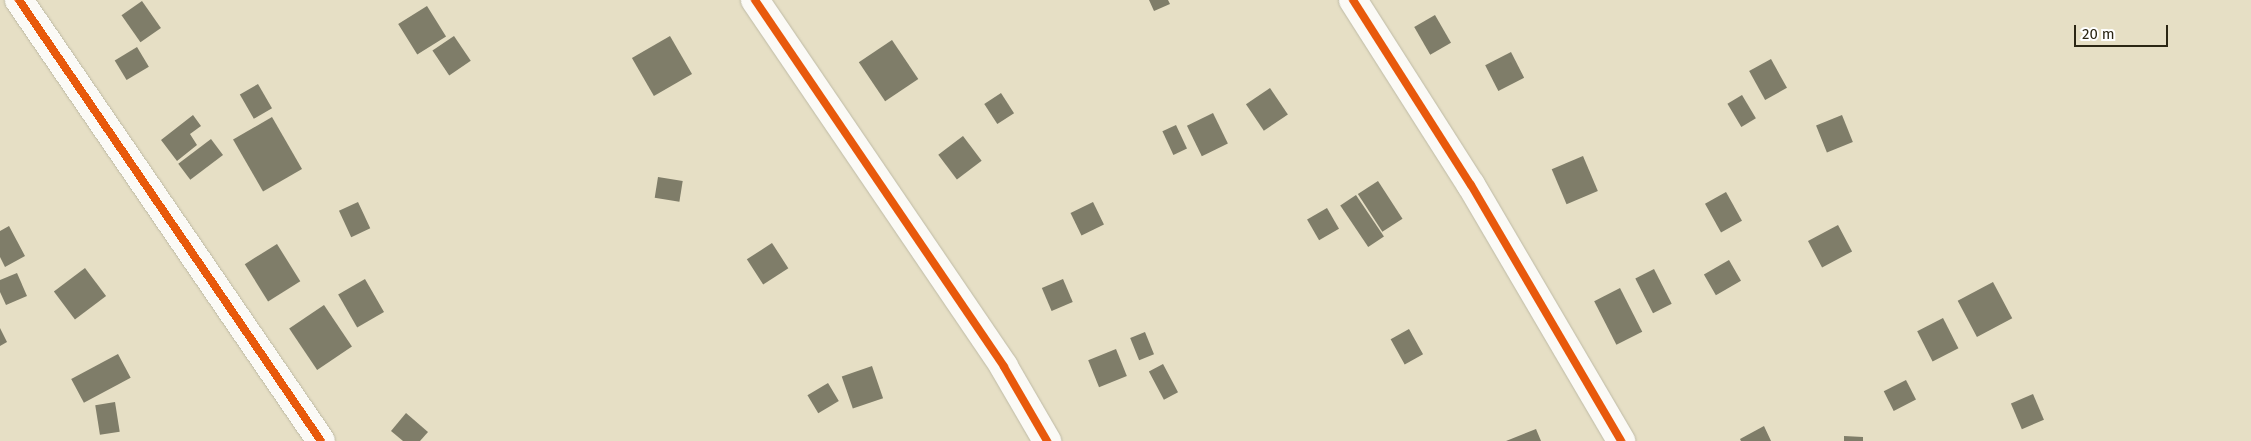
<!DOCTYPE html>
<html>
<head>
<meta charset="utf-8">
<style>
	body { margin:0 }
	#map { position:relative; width:2251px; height:441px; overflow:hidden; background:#e6dfc5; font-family:"Fira Sans",sans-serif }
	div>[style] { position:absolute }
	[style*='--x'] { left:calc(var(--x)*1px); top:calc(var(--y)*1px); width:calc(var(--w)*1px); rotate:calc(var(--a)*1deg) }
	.building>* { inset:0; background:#7f7d69; transform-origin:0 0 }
	.roads { filter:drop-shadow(0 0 1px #bebaa5) drop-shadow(0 0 1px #bebaa5) }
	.street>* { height:28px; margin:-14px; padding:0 14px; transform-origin:14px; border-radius:14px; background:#fbfaf6 }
	.cycleway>* { height:8px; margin:-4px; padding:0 4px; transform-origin:4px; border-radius:4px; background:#e8590c }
	span { translate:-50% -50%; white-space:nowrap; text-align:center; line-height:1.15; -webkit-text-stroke:5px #fff; paint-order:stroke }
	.scale { position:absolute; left:2074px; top:25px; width:94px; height:22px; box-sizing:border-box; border:2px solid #2b2614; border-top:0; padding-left:6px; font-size:15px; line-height:18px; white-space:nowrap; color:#2b2614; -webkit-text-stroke:4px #fff; paint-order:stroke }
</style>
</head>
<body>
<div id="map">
	<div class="building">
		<div style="clip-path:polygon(1149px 0,1168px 0,1170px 4px,1154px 11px)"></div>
		<div style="left:142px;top:1px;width:33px;height:25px;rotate:55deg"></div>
		<div style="left:427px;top:6px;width:36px;height:34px;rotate:58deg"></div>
		<div style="left:1435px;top:15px;width:32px;height:24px;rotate:60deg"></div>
		<div style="left:454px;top:36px;width:30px;height:26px;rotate:56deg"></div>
		<div style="left:670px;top:36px;width:44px;height:44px;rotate:60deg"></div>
		<div style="left:892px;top:40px;width:47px;height:40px;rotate:56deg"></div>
		<div style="left:137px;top:47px;width:23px;height:26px;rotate:59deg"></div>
		<div style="left:1511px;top:52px;width:29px;height:29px;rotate:63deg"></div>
		<div style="left:1771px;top:59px;width:33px;height:25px;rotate:61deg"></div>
		<div style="left:258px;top:84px;width:28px;height:21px;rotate:60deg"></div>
		<div style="left:1270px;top:88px;width:32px;height:29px;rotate:56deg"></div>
		<div style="left:1001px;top:93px;width:24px;height:20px;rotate:57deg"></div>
		<div style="left:1742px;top:95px;width:27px;height:17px;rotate:59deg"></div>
		<div style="left:1213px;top:113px;width:34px;height:29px;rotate:64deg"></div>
		<div style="clip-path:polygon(193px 115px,201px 126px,190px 134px,197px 145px,177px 161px,161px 140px)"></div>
		<div style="left:1842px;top:115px;width:29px;height:28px;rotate:68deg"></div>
		<div style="left:272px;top:117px;width:60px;height:45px;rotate:60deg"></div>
		<div style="left:1176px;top:125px;width:26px;height:15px;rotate:65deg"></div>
		<div style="left:963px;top:136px;width:31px;height:31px;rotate:53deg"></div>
		<div style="left:211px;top:139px;width:20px;height:41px;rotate:53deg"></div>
		<div style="left:1583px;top:156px;width:38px;height:34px;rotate:67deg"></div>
		<div style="left:658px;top:177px;width:25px;height:21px;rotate:9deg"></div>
		<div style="left:1378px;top:181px;width:45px;height:24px;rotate:57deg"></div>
		<div style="left:1726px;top:192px;width:33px;height:24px;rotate:61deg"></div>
		<div style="left:1356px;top:195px;width:50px;height:19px;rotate:56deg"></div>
		<div style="left:358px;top:202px;width:29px;height:21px;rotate:65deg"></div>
		<div style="left:1093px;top:202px;width:25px;height:25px;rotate:64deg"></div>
		<div style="left:1327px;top:208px;width:24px;height:23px;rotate:60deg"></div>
		<div style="left:1838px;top:225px;width:30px;height:34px;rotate:62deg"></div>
		<div style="clip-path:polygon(9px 226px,25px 256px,5px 267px,0 257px,0 231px)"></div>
		<div style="left:772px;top:243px;width:30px;height:30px;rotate:57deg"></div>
		<div style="left:277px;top:244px;width:44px;height:38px;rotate:58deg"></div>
		<div style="left:1729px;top:260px;width:24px;height:29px;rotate:60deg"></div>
		<div style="left:85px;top:268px;width:35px;height:39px;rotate:53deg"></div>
		<div style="left:1654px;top:269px;width:39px;height:21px;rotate:63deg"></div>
		<div style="clip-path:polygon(17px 273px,27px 296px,6px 305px,0 292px,0 280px)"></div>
		<div style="left:365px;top:279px;width:38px;height:31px;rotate:60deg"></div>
		<div style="left:1063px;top:279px;width:25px;height:23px;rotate:67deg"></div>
		<div style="left:1993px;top:282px;width:41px;height:40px;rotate:62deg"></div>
		<div style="left:1620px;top:288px;width:49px;height:29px;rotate:63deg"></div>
		<div style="left:324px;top:305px;width:50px;height:42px;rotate:56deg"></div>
		<div style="left:1943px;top:318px;width:34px;height:29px;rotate:63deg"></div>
		<div style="clip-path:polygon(0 328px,7px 342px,0 346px)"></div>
		<div style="left:1409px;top:329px;width:29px;height:21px;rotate:61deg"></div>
		<div style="left:1145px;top:332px;width:24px;height:16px;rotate:68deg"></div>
		<div style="left:1116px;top:349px;width:29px;height:30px;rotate:68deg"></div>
		<div style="left:118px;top:354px;width:27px;height:53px;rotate:62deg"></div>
		<div style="left:1163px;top:364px;width:32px;height:16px;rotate:62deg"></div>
		<div style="left:872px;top:366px;width:34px;height:32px;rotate:71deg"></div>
		<div style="left:1906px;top:380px;width:22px;height:25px;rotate:63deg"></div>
		<div style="left:828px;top:383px;width:21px;height:24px;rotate:59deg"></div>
		<div style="left:2033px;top:394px;width:28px;height:24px;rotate:67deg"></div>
		<div style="left:115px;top:402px;width:30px;height:20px;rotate:81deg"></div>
		<div style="clip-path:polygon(406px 413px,428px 432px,420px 441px,403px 441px,391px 431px)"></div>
		<div style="clip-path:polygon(1764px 426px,1771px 441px,1741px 441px,1740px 439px)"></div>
		<div style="clip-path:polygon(1536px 429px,1541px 441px,1506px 441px)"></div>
		<div style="clip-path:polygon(1844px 436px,1863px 437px,1863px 441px,1844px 441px)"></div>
	</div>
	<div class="roads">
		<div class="street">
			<div style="--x:19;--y:0;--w:534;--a:55.6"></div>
			<div style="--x:755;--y:0;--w:443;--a:55.8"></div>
			<div style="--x:1004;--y:367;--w:86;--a:59.8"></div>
			<div style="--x:1353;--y:0;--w:219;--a:57.5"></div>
			<div style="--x:1471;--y:185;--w:297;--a:59.6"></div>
		</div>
	</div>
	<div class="cycleway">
		<div style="--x:19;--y:0;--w:534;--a:55.6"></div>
		<div style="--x:755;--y:0;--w:443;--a:55.8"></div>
		<div style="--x:1004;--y:367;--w:86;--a:59.8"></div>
		<div style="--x:1353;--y:0;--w:219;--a:57.5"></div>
		<div style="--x:1471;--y:185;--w:297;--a:59.6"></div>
	</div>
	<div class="scale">20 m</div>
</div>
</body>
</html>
